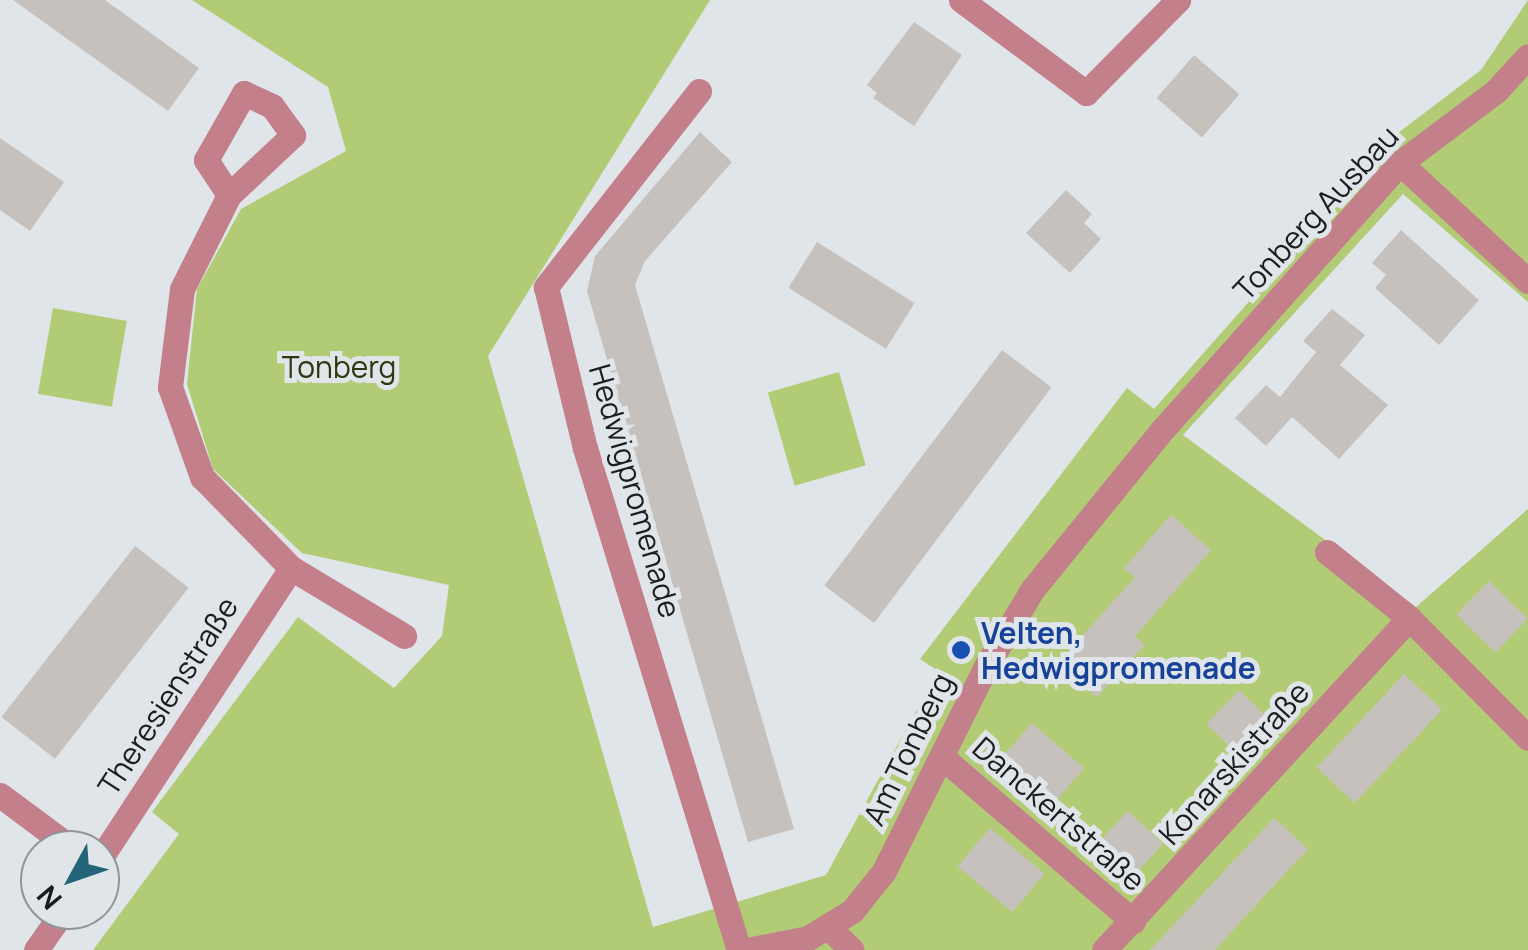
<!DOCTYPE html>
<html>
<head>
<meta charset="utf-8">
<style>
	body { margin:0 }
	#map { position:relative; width:1528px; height:950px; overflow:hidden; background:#e0e5e9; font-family:Manrope,sans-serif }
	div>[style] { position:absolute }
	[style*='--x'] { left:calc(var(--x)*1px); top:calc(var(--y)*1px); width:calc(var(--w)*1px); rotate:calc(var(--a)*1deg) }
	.green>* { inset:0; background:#b2cc75; transform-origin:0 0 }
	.building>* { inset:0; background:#c7c1be; transform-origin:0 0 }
	.minor>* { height:25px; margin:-12.5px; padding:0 12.5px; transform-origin:12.5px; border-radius:12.5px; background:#c37f8a }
	.dots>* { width:28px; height:28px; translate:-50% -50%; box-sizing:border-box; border:5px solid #e0e5e9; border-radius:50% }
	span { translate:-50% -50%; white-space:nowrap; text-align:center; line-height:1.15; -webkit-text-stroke:10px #e0e5e9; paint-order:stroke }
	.street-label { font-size:30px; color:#1b1c1e }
	.park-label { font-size:30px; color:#2d380f }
	.transit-label { font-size:30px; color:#164399; font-weight:700 }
	.left { translate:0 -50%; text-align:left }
	.north { position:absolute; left:20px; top:830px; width:100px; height:100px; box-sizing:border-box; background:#e0e5e9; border:2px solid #919598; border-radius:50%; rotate:230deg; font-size:28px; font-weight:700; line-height:40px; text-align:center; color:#1b1c1e }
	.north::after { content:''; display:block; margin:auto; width:35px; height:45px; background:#236478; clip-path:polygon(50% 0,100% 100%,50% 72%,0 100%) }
</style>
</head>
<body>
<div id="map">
	<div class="green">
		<div style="clip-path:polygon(192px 0,710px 0,488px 356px,653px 927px,826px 875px,938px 671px,920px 659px,1127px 388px,1154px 409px,1398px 133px,1481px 70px,1528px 0,1528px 302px,1403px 194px,1183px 435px,1416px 607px,1528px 509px,1528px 950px,93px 950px,179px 834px,152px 812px,298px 617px,394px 688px,442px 636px,449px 585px,302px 553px,213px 469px,187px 384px,197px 289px,241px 209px,346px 151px,328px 87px)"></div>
		<div style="left:53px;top:308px;width:75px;height:87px;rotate:10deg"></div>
		<div style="left:839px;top:372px;width:97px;height:74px;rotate:74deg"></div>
	</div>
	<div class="building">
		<div style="clip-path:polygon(13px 0,105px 0,199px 68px,168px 111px)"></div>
		<div style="clip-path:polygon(914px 22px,962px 55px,914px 126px,873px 98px,877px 93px,867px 85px)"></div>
		<div style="left:1194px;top:55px;width:60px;height:57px;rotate:41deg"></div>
		<div style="clip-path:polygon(700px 132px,732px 162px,645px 261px,635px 285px,794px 829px,748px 842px,587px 291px,595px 256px)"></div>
		<div style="clip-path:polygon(0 138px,64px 182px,30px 231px,0 210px)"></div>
		<div style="clip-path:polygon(1066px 190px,1092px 214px,1084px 223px,1101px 239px,1070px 273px,1026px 233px)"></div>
		<div style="clip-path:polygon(1401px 230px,1479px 300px,1439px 345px,1375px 288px,1386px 275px,1372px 263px)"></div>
		<div style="left:817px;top:242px;width:115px;height:54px;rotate:32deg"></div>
		<div style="clip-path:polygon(1332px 309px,1365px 335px,1340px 365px,1388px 405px,1339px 459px,1292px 417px,1266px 446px,1235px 418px,1266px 385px,1280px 397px,1316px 352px,1303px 341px)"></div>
		<div style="left:1002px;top:350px;width:62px;height:295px;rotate:37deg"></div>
		<div style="clip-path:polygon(1171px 515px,1211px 550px,1135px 636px,1145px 645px,1097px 697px,1059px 662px,1135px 577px,1124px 568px)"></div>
		<div style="left:135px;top:546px;width:68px;height:217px;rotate:38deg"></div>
		<div style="left:1489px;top:581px;width:54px;height:47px;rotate:44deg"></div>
		<div style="left:1404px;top:674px;width:52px;height:128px;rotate:43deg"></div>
		<div style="left:1239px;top:690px;width:49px;height:47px;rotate:44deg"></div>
		<div style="left:1032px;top:723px;width:69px;height:50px;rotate:41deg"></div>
		<div style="left:1128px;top:811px;width:48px;height:40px;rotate:43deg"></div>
		<div style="clip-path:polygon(1274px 818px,1308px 849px,1245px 917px,1215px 950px,1150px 950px)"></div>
		<div style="left:990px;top:828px;width:71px;height:50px;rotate:40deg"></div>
	</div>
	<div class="minor">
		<div style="--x:961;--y:0;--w:156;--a:36.6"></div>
		<div style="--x:1086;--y:93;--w:131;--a:-45.3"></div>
		<div style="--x:699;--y:91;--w:249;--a:128"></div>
		<div style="--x:546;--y:287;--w:166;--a:76.4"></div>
		<div style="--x:585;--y:448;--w:525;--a:72.95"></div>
		<div style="--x:1400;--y:163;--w:174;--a:42.7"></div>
		<div style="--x:229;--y:195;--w:42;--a:-123.3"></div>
		<div style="--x:206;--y:160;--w:77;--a:-60.4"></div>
		<div style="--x:244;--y:93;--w:31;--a:25"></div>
		<div style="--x:272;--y:106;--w:36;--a:54"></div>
		<div style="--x:293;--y:135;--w:88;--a:136.8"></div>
		<div style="--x:229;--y:195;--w:105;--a:116.6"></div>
		<div style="--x:182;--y:289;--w:99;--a:97"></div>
		<div style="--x:170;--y:387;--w:96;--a:70.4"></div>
		<div style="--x:202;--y:477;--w:127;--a:45.6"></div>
		<div style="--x:291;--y:568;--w:132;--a:31"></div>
		<div style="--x:1327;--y:552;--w:105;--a:38.8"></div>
		<div style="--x:1409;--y:618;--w:169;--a:45.2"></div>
		<div style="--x:942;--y:757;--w:252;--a:40.7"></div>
		<div style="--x:0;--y:795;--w:92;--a:36.6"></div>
		<div style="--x:100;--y:859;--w:348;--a:-56.7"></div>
		<div style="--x:830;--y:929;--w:30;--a:44"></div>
		<div style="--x:36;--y:950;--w:49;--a:-55"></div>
		<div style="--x:747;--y:950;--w:62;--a:-11.1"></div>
		<div style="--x:808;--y:938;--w:52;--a:-31.5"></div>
		<div style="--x:852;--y:911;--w:51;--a:-51.3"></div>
		<div style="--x:884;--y:871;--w:227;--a:-63.5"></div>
		<div style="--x:985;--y:668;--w:91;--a:-58.9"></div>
		<div style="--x:1032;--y:590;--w:208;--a:-50.9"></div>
		<div style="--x:1163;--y:429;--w:356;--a:-48.3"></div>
		<div style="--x:1400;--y:163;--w:120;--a:-36.9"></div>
		<div style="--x:1496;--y:91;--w:47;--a:-47.6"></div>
		<div style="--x:1104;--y:950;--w:451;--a:-47.4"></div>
	</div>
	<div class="dots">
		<div style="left:961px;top:650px;background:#1a4fb4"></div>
	</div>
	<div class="street-label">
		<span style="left:1316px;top:213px;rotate:-47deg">Tonberg Ausbau</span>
		<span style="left:635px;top:491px;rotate:74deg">Hedwigpromenade</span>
		<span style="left:168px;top:696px;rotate:-57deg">Theresienstraße</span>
		<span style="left:908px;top:749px;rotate:-64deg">Am Tonberg</span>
		<span style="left:1234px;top:763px;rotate:-48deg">Konarskistraße</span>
		<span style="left:1059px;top:814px;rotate:41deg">Danckertstraße</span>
	</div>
	<div class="park-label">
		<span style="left:339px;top:367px">Tonberg</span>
	</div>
	<div class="transit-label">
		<span class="left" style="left:981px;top:650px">Velten,<br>Hedwigpromenade</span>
	</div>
	<div class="north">N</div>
</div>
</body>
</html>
